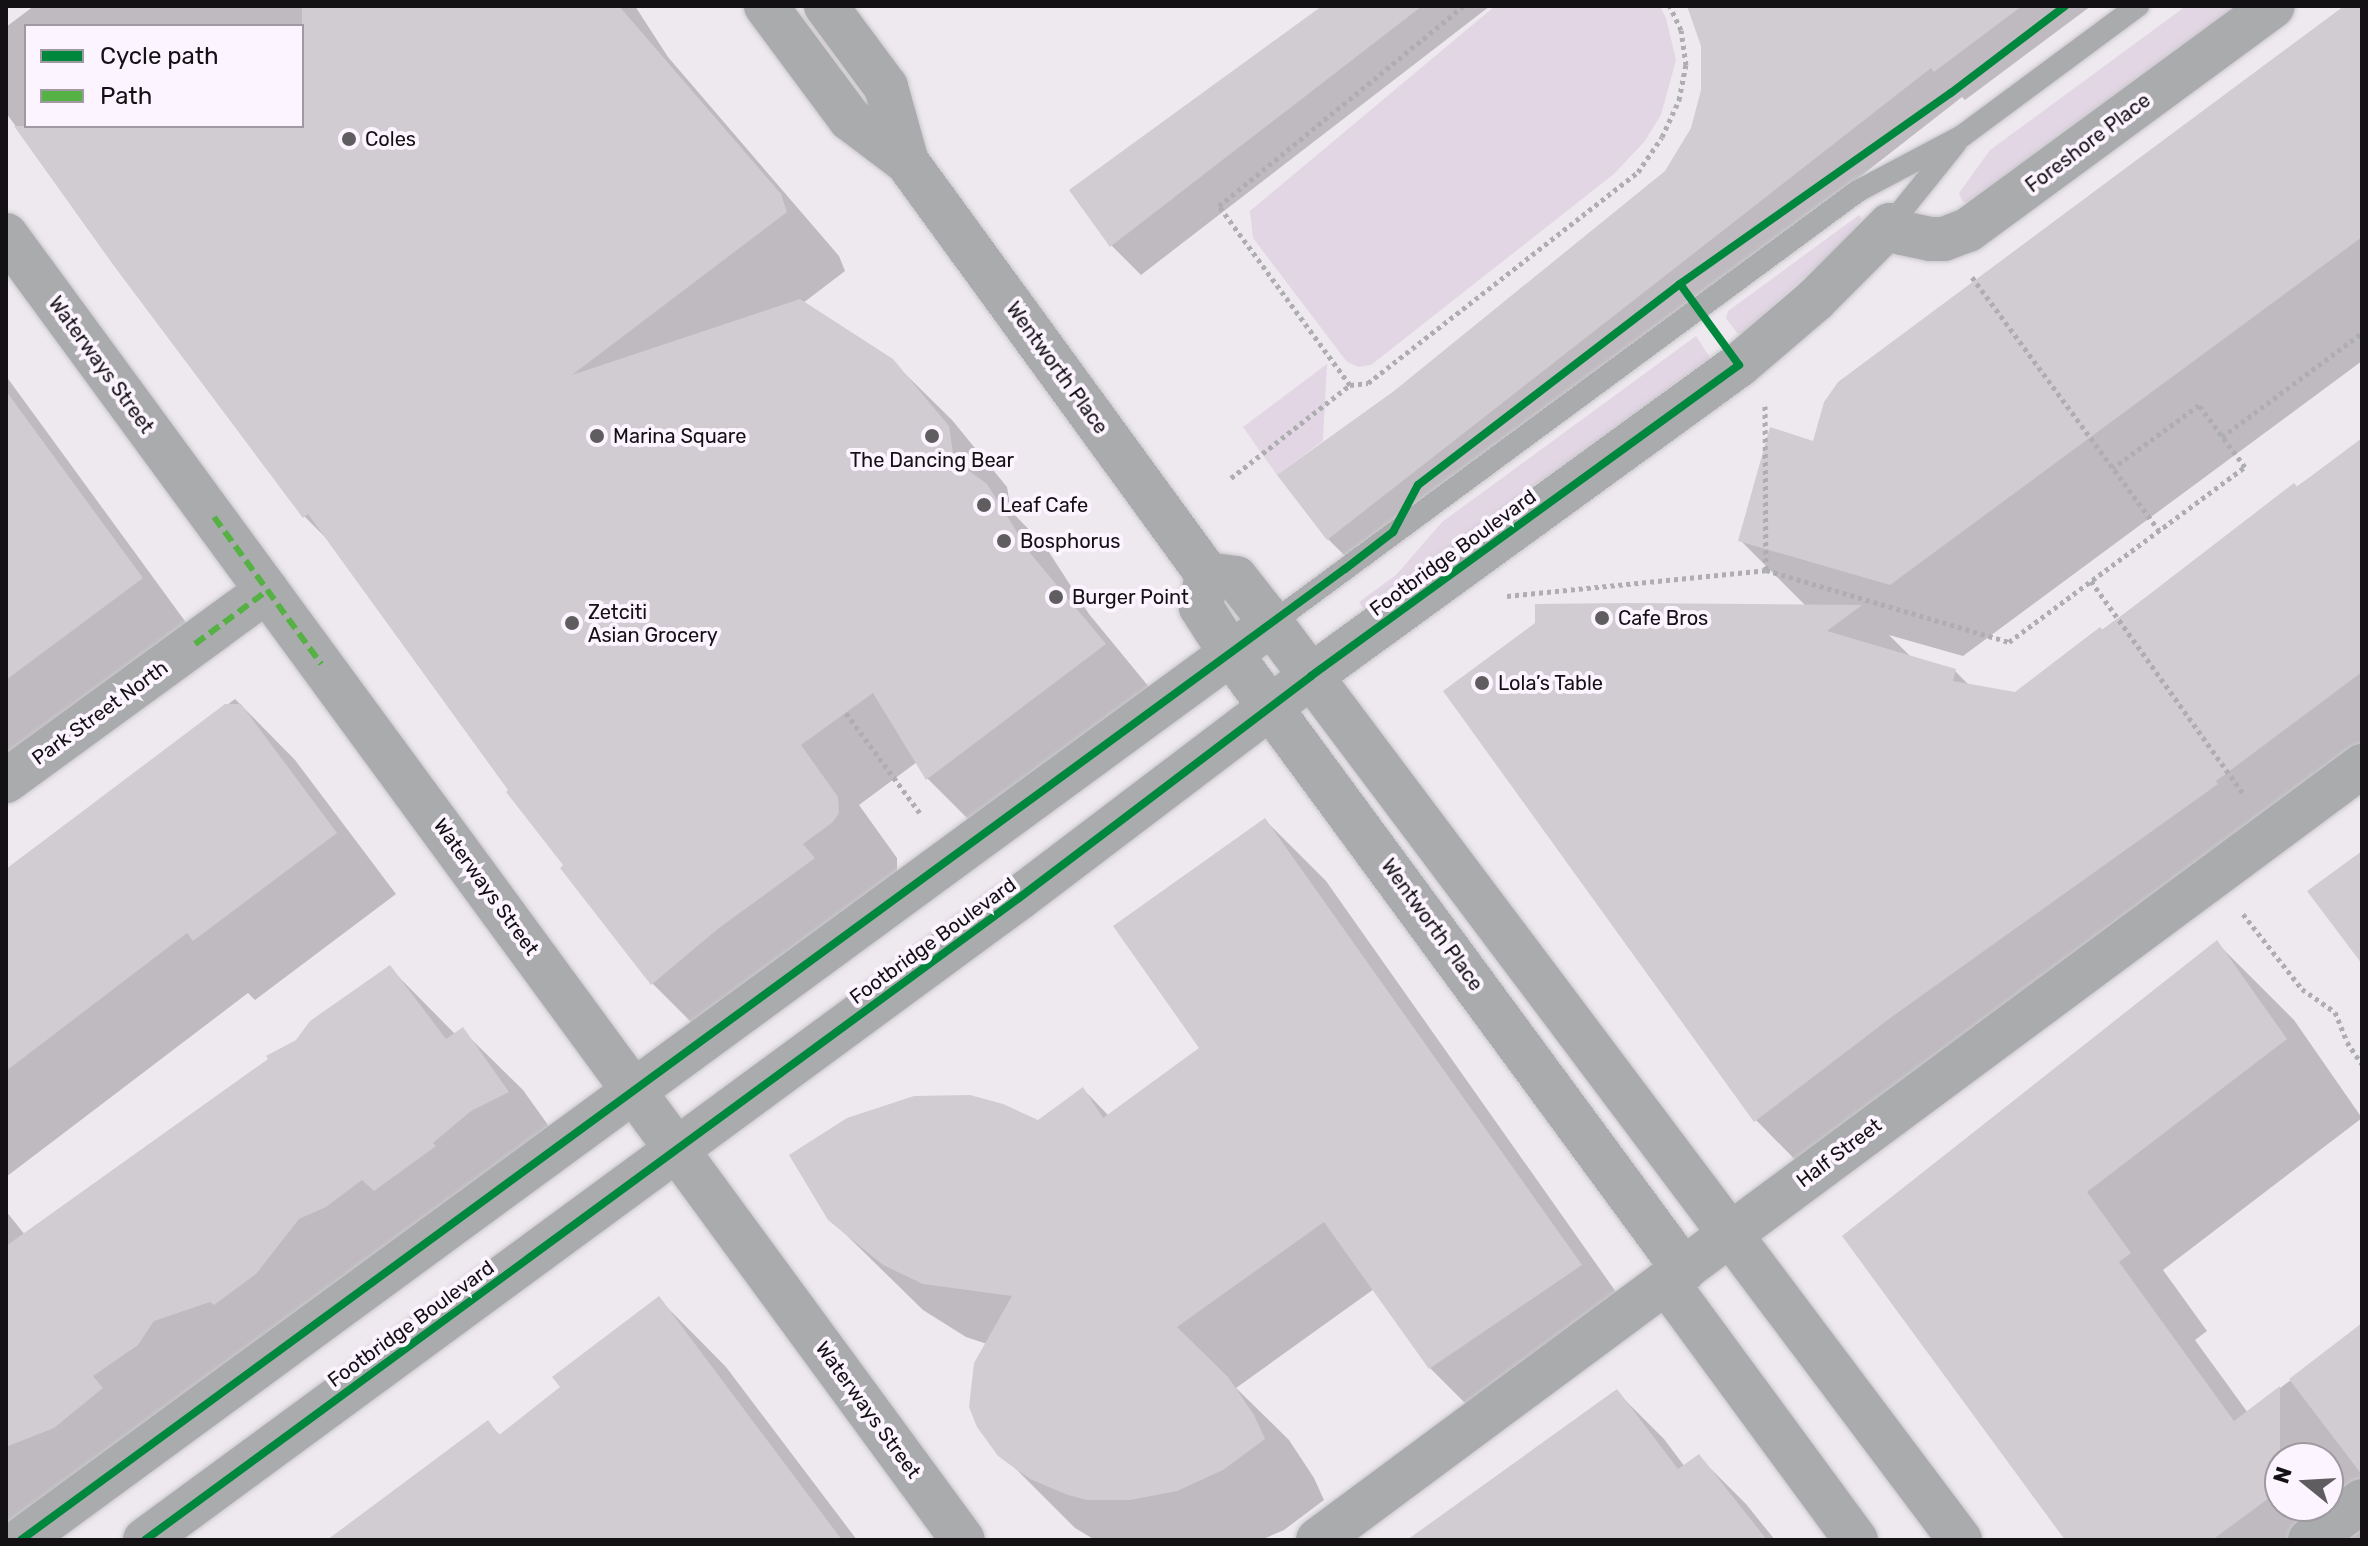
<!DOCTYPE html>
<html>
<head>
<meta charset="utf-8">
<style>
	body { margin:0 }
	#map { position:relative; width:2368px; height:1546px; overflow:hidden; background:#eee9ef; font-family:Rubik,sans-serif }
	div>[style] { position:absolute }
	[style*='--x'] { left:calc(var(--x)*1px); top:calc(var(--y)*1px); width:calc(var(--w)*1px); rotate:calc(var(--a)*1deg) }
	.green>* { inset:0; background:#e2d6e5 }
	.shadow>* { inset:0; background:#0003 }
	.building>* { inset:0; background:#d0ccd1 }
	.path>* { height:5px; margin-top:-2.5px; transform-origin:0; background:repeating-linear-gradient(90deg,#aeadaf 0 4px,transparent 0 8px) }
	.roads { filter:drop-shadow(0 0 2px #cac7cb) drop-shadow(0 0 2px #cac7cb) }
	.service>* { height:22px; margin:-11px; padding:0 11px; transform-origin:11px; border-radius:11px; background:#aaabad }
	.minor>* { height:44px; margin:-22px; padding:0 22px; transform-origin:22px; border-radius:22px; background:#aaabad }
	.quiet>* { height:6px; margin-top:-3px; transform-origin:0; background:repeating-linear-gradient(90deg,#55b144 0 12px,transparent 0 18px) }
	.cycleway>* { height:8px; margin:-4px; padding:0 4px; transform-origin:4px; border-radius:4px; background:#00873e }
	.dots>* { width:22px; height:22px; translate:-50% -50%; box-sizing:border-box; border:4px solid #fcf4fe; border-radius:50% }
	span { translate:-50% -50%; white-space:nowrap; text-align:center; line-height:1.15; -webkit-text-stroke:8px #fcf4fe; paint-order:stroke }
	.poi-label { font-size:20px; color:#141115 }
	.left { translate:0 -50%; text-align:left }
	.street-label { font-size:20px; color:#141115 }
	.frame { position:absolute; inset:0; border:8px solid #141115; pointer-events:none }
	.legend { position:absolute; left:24px; top:24px; width:280px; height:104px; box-sizing:border-box; background:#fcf4fe; border:2px solid #9f99a1; margin:0; padding:10px 14px; list-style:none; font-size:24px; color:#141115 }
	.legend li { display:flex; align-items:center; gap:16px; height:40px }
	.legend b { width:40px; border:2px solid #9f99a1 }
	.north { position:absolute; left:2264px; top:1442px; width:80px; height:80px; box-sizing:border-box; background:#fcf4fe; border:2px solid #9f99a1; border-radius:50%; rotate:288deg; font-size:22px; font-weight:700; line-height:32px; text-align:center; color:#141115 }
	.north::after { content:''; display:block; margin:auto; width:28px; height:36px; background:#605d61; clip-path:polygon(50% 0,100% 100%,50% 72%,0 100%) }
</style>
</head>
<body>
<div id="map">
	<div class="green">
		<div style="clip-path:polygon(1495px 6px,1660px 6px,1666px 18px,1676px 60px,1661px 115px,1644px 142px,1614px 174px,1371px 365px,1359px 367px,1347px 362px,1253px 238px,1250px 211px)"></div>
		<div style="clip-path:polygon(2186px 6px,2241px 6px,1969px 204px,1962px 201px,1959px 193px,1990px 150px)"></div>
		<div style="clip-path:polygon(1859px 215px,1862px 219px,1845px 241px,1741px 334px,1737px 333px,1726px 318px,1728px 311px)"></div>
		<div style="clip-path:polygon(1696px 336px,1711px 359px,1363px 608px,1359px 602px,1396px 575px,1442px 522px)"></div>
		<div style="clip-path:polygon(1327px 364px,1323px 441px,1277px 475px,1243px 427px)"></div>
	</div>
	<div class="shadow">
		<div style="clip-path:polygon(evenodd,34px 6px,635px 6px,668px 57px,839px 256px,845px 271px,803px 303px,892px 361px,952px 420px,1007px 487px,1011px 511px,1045px 546px,1089px 614px,1163px 704px,986px 837px,927px 778px,917px 762px,859px 805px,897px 858px,897px 873px,711px 1042px,653px 984px,333px 545px,304px 516px,6px 113px,6px 27px,34px 6px,26px 26px,302px 26px,302px 126px,26px 126px,26px 26px)"></div>
		<div style="clip-path:polygon(1326px 6px,1490px 6px,1141px 275px,1111px 245px)"></div>
		<div style="clip-path:polygon(1688px 6px,2091px 6px,1965px 100px,1962px 97px,1358px 569px,1328px 539px,1395px 392px,1667px 172px,1692px 129px,1703px 90px,1703px 45px)"></div>
		<div style="clip-path:polygon(2362px 22px,2362px 361px,1963px 656px,1889px 635px,1913px 659px,1955px 671px,1970px 686px,2015px 694px,2362px 439px,2362px 777px,1816px 1181px,1756px 1120px,1806px 606px,1740px 540px,1815px 443px)"></div>
		<div style="clip-path:polygon(6px 376px,190px 628px,6px 764px)"></div>
		<div style="clip-path:polygon(235px 699px,295px 760px,396px 894px,255px 1000px,248px 993px,6px 1177px,6px 872px)"></div>
		<div style="clip-path:polygon(1265px 820px,1326px 881px,1640px 1326px,1490px 1428px,1430px 1368px,1374px 1289px,1236px 1388px,1289px 1440px,1314px 1478px,1324px 1500px,1284px 1530px,1261px 1540px,1095px 1540px,1075px 1528px,991px 1444px,987px 1344px,966px 1337px,923px 1310px,830px 1219px,1038px 1122px,1083px 1089px,1109px 1116px,1202px 1048px)"></div>
		<div style="clip-path:polygon(evenodd,2217px 943px,2294px 1020px,2362px 1118px,2163px 1270px,2207px 1331px,2195px 1340px,2248px 1413px,2362px 1325px,2362px 1540px,2067px 1540px,1845px 1236px,2217px 943px,2280px 1458px,2328px 1458px,2328px 1506px,2280px 1506px,2280px 1458px)"></div>
		<div style="clip-path:polygon(390px 968px,456px 1035px,462px 1030px,523px 1090px,568px 1153px,6px 1540px,6px 1211px,25px 1235px,297px 1042px)"></div>
		<div style="clip-path:polygon(659px 1299px,726px 1367px,857px 1540px,329px 1540px,487px 1423px,501px 1436px,563px 1388px)"></div>
		<div style="clip-path:polygon(1617px 1392px,1664px 1439px,1685px 1467px,1699px 1457px,1746px 1504px,1775px 1540px,1424px 1540px)"></div>
	</div>
	<div class="building">
		<div style="clip-path:polygon(302px 6px,619px 6px,781px 194px,787px 212px,572px 375px,800px 299px,893px 359px,949px 426px,954px 460px,987px 484px,1030px 553px,1106px 644px,926px 780px,873px 693px,801px 745px,838px 797px,839px 813px,833px 822px,803px 844px,815px 858px,719px 928px,651px 985px,560px 868px,563px 865px,506px 792px,508px 790px,308px 514px,303px 518px,114px 266px,14px 126px,302px 126px)"></div>
		<div style="clip-path:polygon(1322px 6px,1422px 6px,1110px 247px,1069px 190px)"></div>
		<div style="clip-path:polygon(1687px 6px,2022px 6px,1934px 72px,1931px 68px,1327px 540px,1277px 475px,1394px 391px,1665px 171px,1691px 128px,1701px 90px,1701px 46px)"></div>
		<div style="clip-path:polygon(2344px 6px,2362px 6px,2362px 237px,1890px 585px,1738px 541px,1770px 427px,1813px 441px,1824px 402px,1838px 382px)"></div>
		<div style="clip-path:polygon(6px 391px,143px 578px,6px 680px)"></div>
		<div style="clip-path:polygon(2362px 438px,2362px 672px,2216px 781px,2218px 784px,1893px 1016px,1754px 1122px,1443px 691px,1535px 623px,1535px 604px,1626px 603px,1862px 605px,1827px 631px,1956px 669px,1953px 681px,2015px 692px,2100px 627px,2103px 630px,2294px 483px,2297px 487px)"></div>
		<div style="clip-path:polygon(225px 704px,241px 704px,337px 833px,193px 941px,187px 933px,6px 1071px,6px 869px)"></div>
		<div style="clip-path:polygon(1265px 818px,1582px 1265px,1429px 1369px,1324px 1222px,1177px 1327px,1228px 1377px,1254px 1415px,1265px 1439px,1223px 1470px,1177px 1491px,1130px 1500px,1087px 1500px,1068px 1495px,1030px 1479px,998px 1456px,977px 1427px,969px 1407px,974px 1363px,1012px 1296px,923px 1284px,883px 1265px,828px 1220px,789px 1155px,847px 1118px,914px 1096px,970px 1095px,1003px 1104px,1038px 1120px,1083px 1087px,1103px 1118px,1199px 1048px,1113px 926px)"></div>
		<div style="clip-path:polygon(2362px 851px,2362px 964px,2307px 891px)"></div>
		<div style="clip-path:polygon(2217px 940px,2287px 1039px,2087px 1192px,2131px 1253px,2119px 1262px,2234px 1421px,2280px 1386px,2280px 1490px,2212px 1540px,2065px 1540px,1842px 1236px)"></div>
		<div style="clip-path:polygon(390px 965px,446px 1039px,463px 1027px,509px 1092px,471px 1111px,433px 1143px,436px 1146px,374px 1191px,362px 1180px,326px 1207px,299px 1219px,256px 1274px,214px 1305px,210px 1302px,154px 1321px,138px 1345px,93px 1376px,103px 1388px,54px 1428px,6px 1447px,6px 1246px,268px 1059px,266px 1056px,296px 1040px,310px 1021px)"></div>
		<div style="clip-path:polygon(659px 1296px,842px 1540px,327px 1540px,488px 1420px,499px 1435px,560px 1387px,552px 1377px)"></div>
		<div style="clip-path:polygon(2362px 1323px,2362px 1475px,2289px 1379px)"></div>
		<div style="clip-path:polygon(1617px 1389px,1678px 1469px,1699px 1454px,1767px 1540px,1407px 1540px)"></div>
	</div>
	<div class="path">
		<div style="--x:1972;--y:277;--w:315;--a:53.6"></div>
		<div style="--x:1350;--y:385;--w:222;--a:-126.2"></div>
		<div style="--x:1219;--y:206;--w:315;--a:-39.3"></div>
		<div style="--x:1765;--y:406;--w:164;--a:89.7"></div>
		<div style="--x:2222;--y:437;--w:174;--a:-36.6"></div>
		<div style="--x:1231;--y:478;--w:151;--a:-38"></div>
		<div style="--x:1350;--y:385;--w:18;--a:-6"></div>
		<div style="--x:1368;--y:383;--w:343;--a:-38"></div>
		<div style="--x:1638;--y:172;--w:42;--a:-55.6"></div>
		<div style="--x:1662;--y:137;--w:41;--a:-65.3"></div>
		<div style="--x:1679;--y:100;--w:36;--a:-79"></div>
		<div style="--x:1686;--y:65;--w:35;--a:-98"></div>
		<div style="--x:1681;--y:30;--w:26;--a:-115"></div>
		<div style="--x:2091;--y:581;--w:263;--a:54.4"></div>
		<div style="--x:1507;--y:596;--w:260;--a:-5.7"></div>
		<div style="--x:1766;--y:570;--w:253;--a:16.5"></div>
		<div style="--x:2009;--y:642;--w:294;--a:-36.6"></div>
		<div style="--x:2245;--y:467;--w:77;--a:-126.6"></div>
		<div style="--x:2199;--y:405;--w:107;--a:143.8"></div>
		<div style="--x:846;--y:713;--w:124;--a:53.5"></div>
		<div style="--x:2243;--y:914;--w:95;--a:51.8"></div>
		<div style="--x:2302;--y:989;--w:40;--a:34.9"></div>
		<div style="--x:2335;--y:1012;--w:32;--a:68"></div>
		<div style="--x:2347;--y:1042;--w:27;--a:56"></div>
	</div>
	<div class="roads">
		<div class="service">
			<div style="--x:1890;--y:225;--w:105;--a:-51.2"></div>
			<div style="--x:1272;--y:623;--w:728;--a:-36.4"></div>
			<div style="--x:1858;--y:191;--w:118;--a:-27.9"></div>
			<div style="--x:1962;--y:136;--w:219;--a:-36.5"></div>
		</div>
		<div class="minor">
			<div style="--x:766;--y:6;--w:141;--a:53.4"></div>
			<div style="--x:850;--y:119;--w:71;--a:37"></div>
			<div style="--x:907;--y:162;--w:510;--a:53.94"></div>
			<div style="--x:826;--y:6;--w:101;--a:53.5"></div>
			<div style="--x:886;--y:87;--w:78;--a:74.4"></div>
			<div style="--x:6;--y:235;--w:1618;--a:53.75"></div>
			<div style="--x:6;--y:781;--w:323;--a:-36.1"></div>
			<div style="--x:1684;--y:1270;--w:765;--a:-126.33"></div>
			<div style="--x:1231;--y:654;--w:56;--a:-122.6"></div>
			<div style="--x:1201;--y:607;--w:34;--a:-80"></div>
			<div style="--x:1207;--y:574;--w:29;--a:8"></div>
			<div style="--x:1236;--y:578;--w:47;--a:51.9"></div>
			<div style="--x:1265;--y:615;--w:1157;--a:53.08"></div>
			<div style="--x:1667;--y:1283;--w:319;--a:53.7"></div>
			<div style="--x:21;--y:1540;--w:1530;--a:-36.23"></div>
			<div style="--x:145;--y:1540;--w:1084;--a:-36.3"></div>
			<div style="--x:1019;--y:898;--w:367;--a:-37.2"></div>
			<div style="--x:1311;--y:676;--w:529;--a:-36"></div>
			<div style="--x:1739;--y:365;--w:100;--a:-40.5"></div>
			<div style="--x:1815;--y:300;--w:106;--a:-45"></div>
			<div style="--x:1890;--y:225;--w:14;--a:34"></div>
			<div style="--x:1902;--y:233;--w:29;--a:12"></div>
			<div style="--x:1930;--y:239;--w:14;--a:0"></div>
			<div style="--x:1944;--y:239;--w:26;--a:-21"></div>
			<div style="--x:1968;--y:230;--w:378;--a:-36.3"></div>
			<div style="--x:1318;--y:1540;--w:1300;--a:-36.55"></div>
			<div style="--x:2310;--y:1540;--w:65;--a:-36.9"></div>
		</div>
	</div>
	<div class="quiet">
		<div style="--x:214;--y:517;--w:182;--a:53.9"></div>
		<div style="--x:195;--y:644;--w:89;--a:-36.4"></div>
	</div>
	<div class="cycleway">
		<div style="--x:21;--y:1540;--w:1642;--a:-36.26"></div>
		<div style="--x:1345;--y:569;--w:61;--a:-37.6"></div>
		<div style="--x:1393;--y:532;--w:53;--a:-62"></div>
		<div style="--x:1418;--y:485;--w:330;--a:-37.5"></div>
		<div style="--x:1680;--y:284;--w:332;--a:-35.2"></div>
		<div style="--x:1951;--y:93;--w:143;--a:-37.3"></div>
		<div style="--x:145;--y:1540;--w:1084;--a:-36.3"></div>
		<div style="--x:1019;--y:898;--w:367;--a:-37.2"></div>
		<div style="--x:1311;--y:676;--w:529;--a:-36"></div>
		<div style="--x:1739;--y:365;--w:100;--a:-126.1"></div>
	</div>
	<div class="dots">
		<div style="left:349px;top:139px;background:#605d61"></div>
		<div style="left:597px;top:436px;background:#605d61"></div>
		<div style="left:932px;top:436px;background:#605d61"></div>
		<div style="left:984px;top:505px;background:#605d61"></div>
		<div style="left:1004px;top:541px;background:#605d61"></div>
		<div style="left:1056px;top:597px;background:#605d61"></div>
		<div style="left:1602px;top:618px;background:#605d61"></div>
		<div style="left:572px;top:623px;background:#605d61"></div>
		<div style="left:1482px;top:683px;background:#605d61"></div>
	</div>
	<div class="poi-label">
		<span class="left" style="left:365px;top:139px">Coles</span>
		<span class="left" style="left:613px;top:436px">Marina Square</span>
		<span style="left:932px;top:460px">The Dancing Bear</span>
		<span class="left" style="left:1000px;top:505px">Leaf Cafe</span>
		<span class="left" style="left:1020px;top:541px">Bosphorus</span>
		<span class="left" style="left:1072px;top:597px">Burger Point</span>
		<span class="left" style="left:588px;top:624px">Zetciti<br>Asian Grocery</span>
		<span class="left" style="left:1618px;top:618px">Cafe Bros</span>
		<span class="left" style="left:1498px;top:683px">Lola’s Table</span>
	</div>
	<div class="street-label">
		<span style="left:2088px;top:143px;rotate:-37deg">Foreshore Place</span>
		<span style="left:101px;top:365px;rotate:54deg">Waterways Street</span>
		<span style="left:1057px;top:368px;rotate:54deg">Wentworth Place</span>
		<span style="left:1453px;top:553px;rotate:-36deg">Footbridge Boulevard</span>
		<span style="left:100px;top:713px;rotate:-36deg">Park Street North</span>
		<span style="left:486px;top:887px;rotate:54deg">Waterways Street</span>
		<span style="left:1432px;top:925px;rotate:54deg">Wentworth Place</span>
		<span style="left:933px;top:941px;rotate:-36deg">Footbridge Boulevard</span>
		<span style="left:1839px;top:1153px;rotate:-37deg">Half Street</span>
		<span style="left:411px;top:1324px;rotate:-36deg">Footbridge Boulevard</span>
		<span style="left:868px;top:1410px;rotate:54deg">Waterways Street</span>
	</div>
	<div class="frame"></div>
	<ul class="legend">
	<li><b style="height:10px;background:#00873e"></b>Cycle path</li>
	<li><b style="height:10px;background:#55b144"></b>Path</li>
	</ul>
	<div class="north">N</div>
</div>
</body>
</html>
